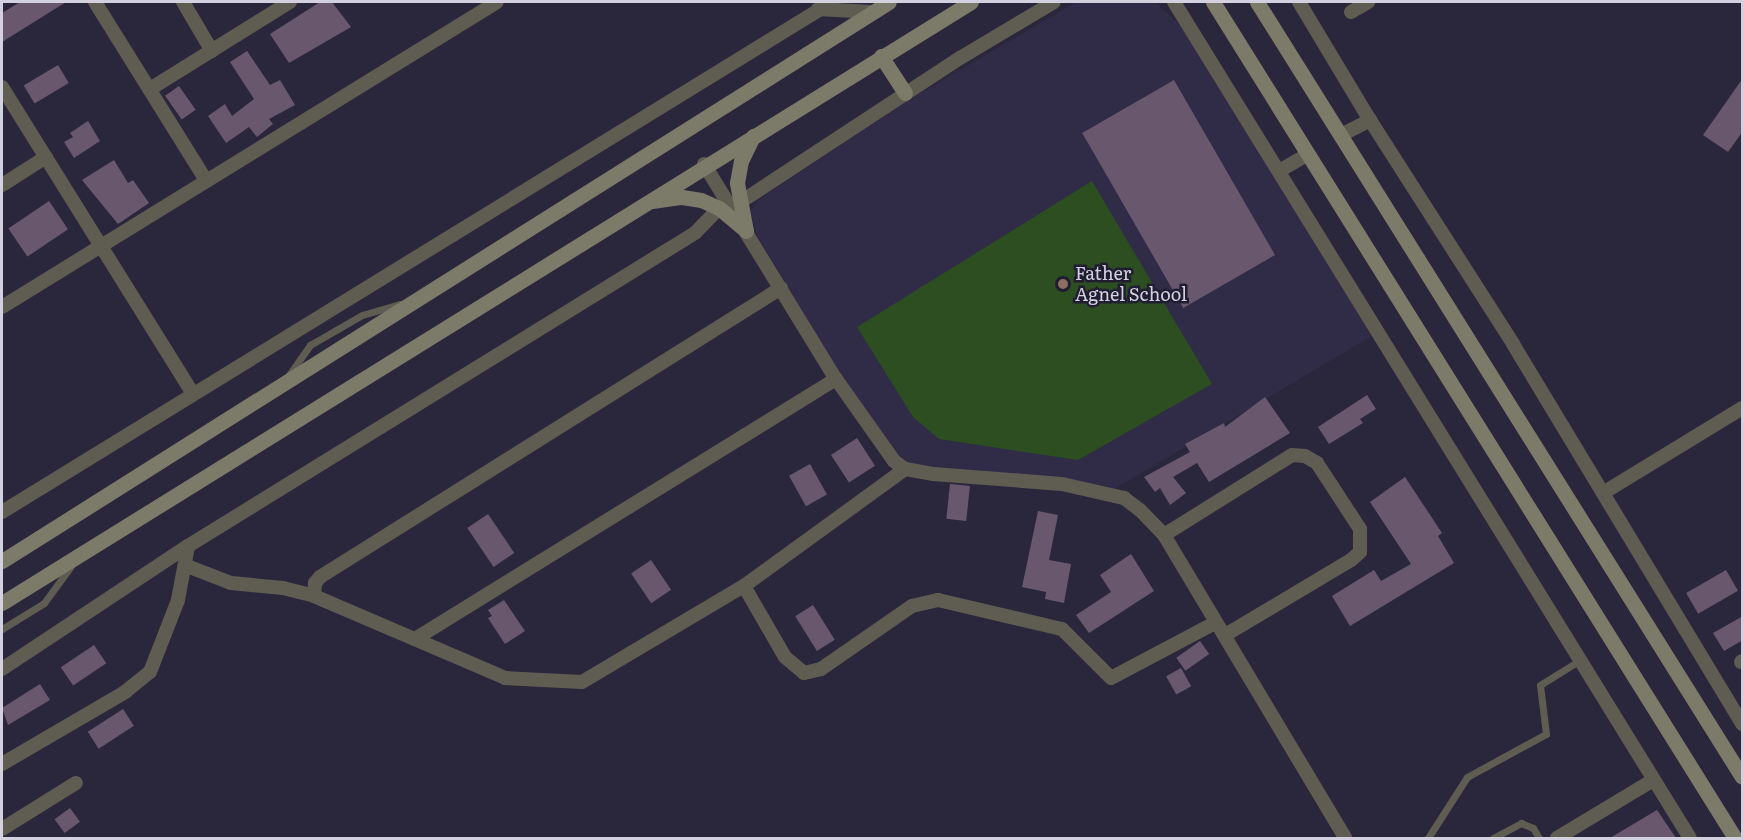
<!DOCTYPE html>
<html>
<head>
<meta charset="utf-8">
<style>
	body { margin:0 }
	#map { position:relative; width:1744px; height:840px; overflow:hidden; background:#2a273c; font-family:Literata,serif }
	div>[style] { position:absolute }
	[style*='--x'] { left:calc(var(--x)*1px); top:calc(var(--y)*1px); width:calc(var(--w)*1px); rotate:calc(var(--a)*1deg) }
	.built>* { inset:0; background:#302b47 }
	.green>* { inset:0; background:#2c4e21 }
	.building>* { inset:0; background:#69586d; transform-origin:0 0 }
	.lane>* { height:7px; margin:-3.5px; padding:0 3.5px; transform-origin:3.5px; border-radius:3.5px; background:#5f5d52 }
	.street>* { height:14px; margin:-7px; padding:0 7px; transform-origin:7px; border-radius:7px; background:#5f5d52 }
	.secondary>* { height:15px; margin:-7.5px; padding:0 7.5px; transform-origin:7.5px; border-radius:7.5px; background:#7c7a68 }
	.dots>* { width:16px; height:16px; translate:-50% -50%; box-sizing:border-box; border:3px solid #201d32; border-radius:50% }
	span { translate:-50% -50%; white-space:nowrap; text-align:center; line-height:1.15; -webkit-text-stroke:5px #201d32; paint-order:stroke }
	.poi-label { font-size:18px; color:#d3d1df }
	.left { translate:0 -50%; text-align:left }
	.frame { position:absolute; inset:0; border:3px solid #d3d1df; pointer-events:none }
</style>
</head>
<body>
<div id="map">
	<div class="built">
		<div style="clip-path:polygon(1076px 2px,1155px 2px,1185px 29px,1372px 336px,1111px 491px,910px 464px,894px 450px,861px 405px,815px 333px,757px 235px,750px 212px,758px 200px,909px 100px)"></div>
	</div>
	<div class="green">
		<div style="clip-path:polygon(1092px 181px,1212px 384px,1078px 460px,939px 439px,913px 417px,857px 327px)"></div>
	</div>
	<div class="building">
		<div style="clip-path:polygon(20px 2px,66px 2px,2px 42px,2px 13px)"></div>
		<div style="clip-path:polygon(320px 2px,332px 2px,351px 27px,289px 63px,270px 34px)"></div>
		<div style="clip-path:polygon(247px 51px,270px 85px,280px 80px,295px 105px,269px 119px,273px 124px,257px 137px,249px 127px,226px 143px,208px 116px,225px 104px,232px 116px,254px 99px,230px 62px)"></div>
		<div style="left:58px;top:65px;width:21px;height:40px;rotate:59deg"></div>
		<div style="clip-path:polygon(1743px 78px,1743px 131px,1728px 152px,1703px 135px)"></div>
		<div style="left:1174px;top:80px;width:202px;height:106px;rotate:60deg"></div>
		<div style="left:179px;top:86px;width:29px;height:17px;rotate:55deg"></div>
		<div style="clip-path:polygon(88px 121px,100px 141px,74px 158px,64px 142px,73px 137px,70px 133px)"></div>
		<div style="clip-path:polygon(114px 160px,128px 183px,133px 180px,149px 203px,118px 224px,82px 180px)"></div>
		<div style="left:49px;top:201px;width:34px;height:49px;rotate:56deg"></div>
		<div style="clip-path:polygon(1367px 395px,1376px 409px,1360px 419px,1363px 423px,1329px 444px,1318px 427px)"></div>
		<div style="clip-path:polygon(1265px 397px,1290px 433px,1209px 482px,1197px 463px,1173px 477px,1186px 493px,1170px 505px,1160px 488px,1155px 492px,1144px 477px,1190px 452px,1185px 444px,1224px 423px,1225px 427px)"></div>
		<div style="left:857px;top:438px;width:33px;height:31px;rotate:57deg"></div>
		<div style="left:810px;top:464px;width:35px;height:24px;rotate:61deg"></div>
		<div style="clip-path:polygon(1405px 477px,1442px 533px,1438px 536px,1454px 563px,1350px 626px,1332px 596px,1374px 570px,1381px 581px,1411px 564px,1370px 502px)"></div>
		<div style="left:950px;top:484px;width:20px;height:35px;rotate:6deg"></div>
		<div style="clip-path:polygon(1038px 511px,1058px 515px,1049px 560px,1071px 564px,1064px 603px,1045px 599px,1046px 592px,1022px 587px)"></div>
		<div style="left:488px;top:514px;width:47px;height:25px;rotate:56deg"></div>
		<div style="clip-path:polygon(1131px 554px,1154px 591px,1089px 633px,1076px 615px,1111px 592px,1100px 575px)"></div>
		<div style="left:651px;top:560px;width:36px;height:24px;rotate:56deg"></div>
		<div style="left:1726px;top:570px;width:24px;height:46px;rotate:60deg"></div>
		<div style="clip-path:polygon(504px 600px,525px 631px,505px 644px,488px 618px,492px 616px,488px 610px)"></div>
		<div style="left:813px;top:605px;width:41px;height:21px;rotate:58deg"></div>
		<div style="clip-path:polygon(1743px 616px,1743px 640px,1724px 651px,1713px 633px)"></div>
		<div style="left:1200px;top:641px;width:16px;height:29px;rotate:55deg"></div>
		<div style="left:94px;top:645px;width:22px;height:40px;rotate:56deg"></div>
		<div style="left:1181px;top:668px;width:21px;height:17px;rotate:61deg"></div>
		<div style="clip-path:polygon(40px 684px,50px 700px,8px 725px,2px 708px)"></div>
		<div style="left:123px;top:709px;width:20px;height:42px;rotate:57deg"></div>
		<div style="left:70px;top:808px;width:17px;height:19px;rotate:54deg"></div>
		<div style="clip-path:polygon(1657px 810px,1676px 838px,1610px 838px)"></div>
	</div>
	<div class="lane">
		<div style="--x:289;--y:375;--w:37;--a:-55"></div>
		<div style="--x:310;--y:345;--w:60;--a:-30"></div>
		<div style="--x:362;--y:315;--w:40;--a:-16"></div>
		<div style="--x:2;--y:629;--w:49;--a:-31.8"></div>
		<div style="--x:44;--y:603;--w:46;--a:-53.9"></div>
		<div style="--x:1428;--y:838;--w:72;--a:-57.4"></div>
		<div style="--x:1467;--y:777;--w:90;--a:-28.6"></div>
		<div style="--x:1546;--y:734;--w:49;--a:-97"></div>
		<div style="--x:1540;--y:685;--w:47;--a:-32"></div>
		<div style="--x:1493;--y:838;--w:32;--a:-28"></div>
		<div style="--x:1521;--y:823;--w:13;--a:23"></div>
		<div style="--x:1533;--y:828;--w:12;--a:59"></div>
	</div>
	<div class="street">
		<div style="--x:95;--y:2;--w:210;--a:58.1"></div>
		<div style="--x:183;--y:2;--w:57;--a:59.4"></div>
		<div style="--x:1174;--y:2;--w:982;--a:58.32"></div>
		<div style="--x:1299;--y:2;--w:138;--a:59"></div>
		<div style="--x:818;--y:9;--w:54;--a:3.2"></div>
		<div style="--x:1351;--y:12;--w:20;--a:-30"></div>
		<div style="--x:2;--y:87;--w:359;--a:58.1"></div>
		<div style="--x:150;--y:89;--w:165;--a:-31.9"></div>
		<div style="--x:1341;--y:135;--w:33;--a:-27"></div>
		<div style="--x:1370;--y:120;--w:266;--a:57.4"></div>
		<div style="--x:1513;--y:344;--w:444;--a:58.9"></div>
		<div style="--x:704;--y:164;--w:252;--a:58.5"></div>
		<div style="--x:836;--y:379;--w:100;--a:54.7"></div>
		<div style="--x:894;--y:461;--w:14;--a:36"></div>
		<div style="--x:905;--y:469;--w:28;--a:10"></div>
		<div style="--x:933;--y:474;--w:129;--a:4.4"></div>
		<div style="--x:1062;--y:484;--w:64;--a:12.7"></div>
		<div style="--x:1124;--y:498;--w:20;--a:37"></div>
		<div style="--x:1140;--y:510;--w:35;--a:46"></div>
		<div style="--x:1164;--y:535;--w:353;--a:59.1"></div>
		<div style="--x:1279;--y:171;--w:34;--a:-30"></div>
		<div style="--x:2;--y:185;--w:52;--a:-32.5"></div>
		<div style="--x:739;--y:203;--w:264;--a:-33.3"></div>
		<div style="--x:960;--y:58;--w:109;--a:-30.8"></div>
		<div style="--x:781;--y:288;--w:544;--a:147.92"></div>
		<div style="--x:320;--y:577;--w:8;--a:130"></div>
		<div style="--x:315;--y:583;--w:13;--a:94"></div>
		<div style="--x:314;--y:596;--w:208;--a:23.2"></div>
		<div style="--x:505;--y:678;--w:77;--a:3"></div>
		<div style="--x:582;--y:682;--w:188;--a:-30.7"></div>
		<div style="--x:744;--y:586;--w:199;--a:-36"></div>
		<div style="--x:2;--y:307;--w:581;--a:-31.64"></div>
		<div style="--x:1603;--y:493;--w:163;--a:-31.4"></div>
		<div style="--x:2;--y:512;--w:974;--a:-31.57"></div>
		<div style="--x:1164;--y:535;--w:151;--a:-32"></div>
		<div style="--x:1292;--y:455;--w:13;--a:4"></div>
		<div style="--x:1305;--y:456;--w:14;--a:30"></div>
		<div style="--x:1317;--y:463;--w:79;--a:56.9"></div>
		<div style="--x:1360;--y:529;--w:23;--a:90"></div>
		<div style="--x:1360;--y:552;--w:12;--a:138"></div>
		<div style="--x:1351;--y:560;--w:147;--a:149.2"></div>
		<div style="--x:187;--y:566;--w:47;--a:21.1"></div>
		<div style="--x:231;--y:583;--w:52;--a:5.5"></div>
		<div style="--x:283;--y:588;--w:32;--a:14"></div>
		<div style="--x:744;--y:586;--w:82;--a:60"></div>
		<div style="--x:785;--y:657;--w:25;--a:40"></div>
		<div style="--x:804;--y:673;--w:17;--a:-13"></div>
		<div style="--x:821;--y:669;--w:111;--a:-34.7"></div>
		<div style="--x:912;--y:606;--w:27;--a:-13"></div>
		<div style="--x:938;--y:600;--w:127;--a:13.2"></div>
		<div style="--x:1062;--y:629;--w:69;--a:45"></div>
		<div style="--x:1111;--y:678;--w:118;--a:-27.9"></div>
		<div style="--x:415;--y:639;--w:495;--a:-31.7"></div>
		<div style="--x:1741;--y:662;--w:1;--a:-45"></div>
		<div style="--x:2;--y:669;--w:223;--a:-33.5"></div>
		<div style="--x:188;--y:546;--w:596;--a:-31.69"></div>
		<div style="--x:695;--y:233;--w:35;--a:-46"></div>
		<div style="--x:2;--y:764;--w:143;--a:-30.3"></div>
		<div style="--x:125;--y:692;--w:32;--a:-39"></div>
		<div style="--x:150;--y:672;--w:77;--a:-68.7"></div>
		<div style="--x:178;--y:600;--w:55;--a:-79.5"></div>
		<div style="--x:2;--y:829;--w:87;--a:-31.9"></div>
		<div style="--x:1557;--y:838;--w:112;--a:-31.1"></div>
	</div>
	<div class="secondary">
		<div style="--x:1213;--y:2;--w:986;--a:58.02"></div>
		<div style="--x:1257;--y:2;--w:914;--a:57.96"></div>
		<div style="--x:881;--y:56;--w:44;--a:57"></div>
		<div style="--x:652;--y:201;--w:30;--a:-8"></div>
		<div style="--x:682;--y:197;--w:19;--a:9"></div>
		<div style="--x:701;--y:200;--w:20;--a:24"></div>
		<div style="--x:719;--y:208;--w:35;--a:40"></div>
		<div style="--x:746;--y:231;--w:49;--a:-100.6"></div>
		<div style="--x:737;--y:183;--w:22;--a:-80"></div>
		<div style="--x:741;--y:161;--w:28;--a:-64"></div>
		<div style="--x:2;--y:561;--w:1048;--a:-32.22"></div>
		<div style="--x:2;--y:603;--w:1140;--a:-31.81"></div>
	</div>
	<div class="dots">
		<div style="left:1063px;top:284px;background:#8d6e63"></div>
	</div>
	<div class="poi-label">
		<span class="left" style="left:1075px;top:284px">Father<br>Agnel School</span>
	</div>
	<div class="frame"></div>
</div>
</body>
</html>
